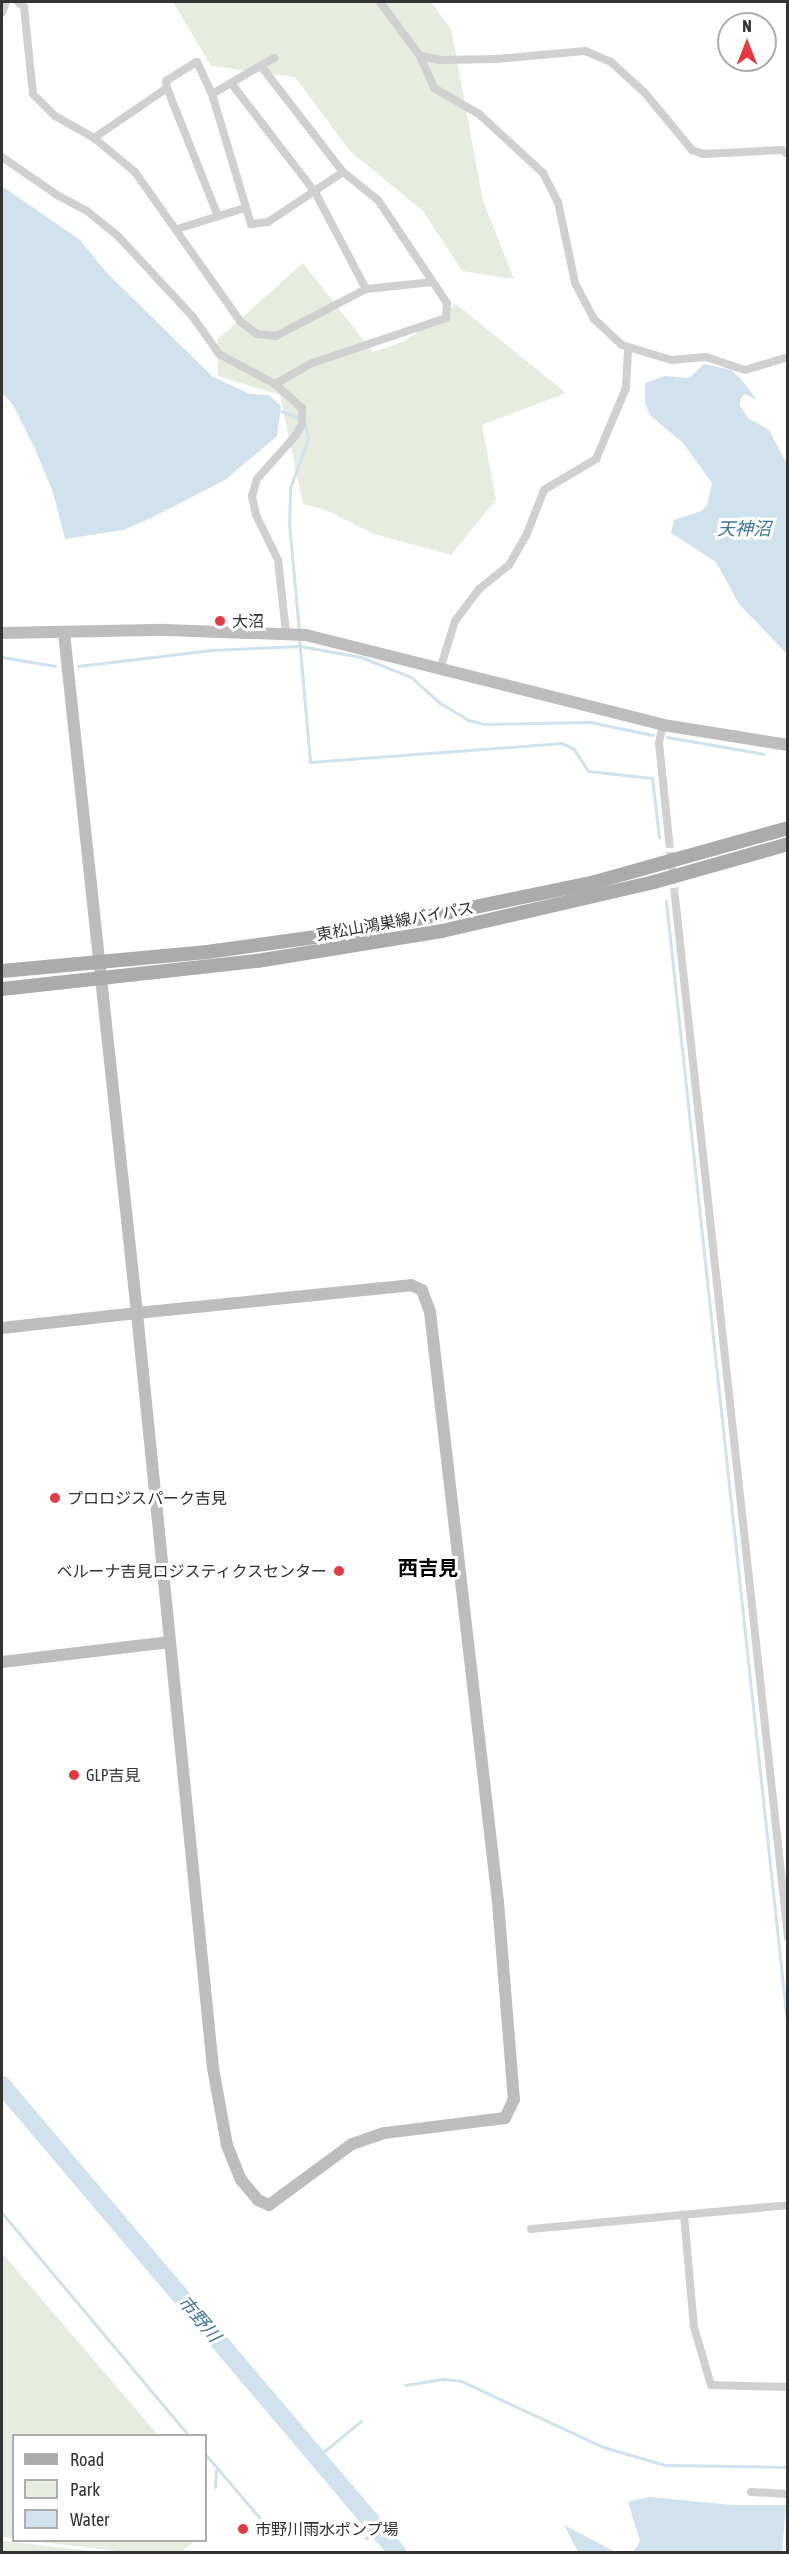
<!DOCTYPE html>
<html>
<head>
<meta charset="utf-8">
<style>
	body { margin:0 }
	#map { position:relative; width:789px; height:2554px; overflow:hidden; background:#fff; font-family:"Asap Condensed","Noto Sans JP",sans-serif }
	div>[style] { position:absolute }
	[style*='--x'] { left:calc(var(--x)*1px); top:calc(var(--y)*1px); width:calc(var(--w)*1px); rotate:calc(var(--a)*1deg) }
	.green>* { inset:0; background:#e6ecdf }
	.water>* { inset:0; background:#cfe2ee }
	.stream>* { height:3px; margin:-1.5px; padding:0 1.5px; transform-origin:1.5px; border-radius:1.5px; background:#cfe2ee }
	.river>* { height:18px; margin:-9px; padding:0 9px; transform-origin:9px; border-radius:9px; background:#cfe2ee }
	.street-tunnel>* { height:8px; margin-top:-4px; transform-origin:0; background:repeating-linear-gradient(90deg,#d6d6d6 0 8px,transparent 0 12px) }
	.street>* { height:8px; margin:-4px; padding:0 4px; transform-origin:4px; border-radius:4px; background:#d0d0d0 }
	.secondary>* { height:12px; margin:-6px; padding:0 6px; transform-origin:6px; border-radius:6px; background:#bdbdbd }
	.primary>* { height:14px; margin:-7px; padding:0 7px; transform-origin:7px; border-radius:7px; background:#ababab }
	.dots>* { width:16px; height:16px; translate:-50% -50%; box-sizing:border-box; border:3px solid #fff; border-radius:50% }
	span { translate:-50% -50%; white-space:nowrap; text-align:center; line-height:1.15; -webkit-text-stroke:6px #fff; paint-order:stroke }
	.poi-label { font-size:16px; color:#333 }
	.left { translate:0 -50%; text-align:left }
	.right { translate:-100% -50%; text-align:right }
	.street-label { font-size:16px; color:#333 }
	.water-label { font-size:18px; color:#3f7597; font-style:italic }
	.quarter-label { font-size:20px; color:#000; font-weight:700 }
	.frame { position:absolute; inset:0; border:3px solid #333; pointer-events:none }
	.legend { position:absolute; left:12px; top:2434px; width:195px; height:108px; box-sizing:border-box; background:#fff; border:2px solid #adadad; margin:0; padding:8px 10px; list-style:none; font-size:18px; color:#333 }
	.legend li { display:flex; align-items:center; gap:12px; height:30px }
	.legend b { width:30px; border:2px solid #adadad }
	.north { position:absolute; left:717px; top:12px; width:60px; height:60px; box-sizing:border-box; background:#fff; border:2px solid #adadad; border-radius:50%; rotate:0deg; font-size:16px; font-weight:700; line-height:24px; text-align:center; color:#333 }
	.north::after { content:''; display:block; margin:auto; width:21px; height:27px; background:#e63946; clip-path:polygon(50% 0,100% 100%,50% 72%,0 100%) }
</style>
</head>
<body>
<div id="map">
	<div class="green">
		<div style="clip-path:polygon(173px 2px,431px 2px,451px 29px,483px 201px,514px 279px,462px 271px,423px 211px,350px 151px,295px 77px,211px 66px)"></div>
		<div style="clip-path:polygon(303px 263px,373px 352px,405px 341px,456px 304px,566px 393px,482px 425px,496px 500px,451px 555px,374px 534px,326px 510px,303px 504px,280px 395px,218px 376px,217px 340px)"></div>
		<div style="clip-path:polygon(2px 2253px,158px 2435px,14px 2436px,13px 2538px,2px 2537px)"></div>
		<div style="clip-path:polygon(2px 2541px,101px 2552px,2px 2552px)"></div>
		<div style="clip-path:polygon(32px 2541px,195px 2541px,181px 2552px,126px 2552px)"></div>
	</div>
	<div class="water">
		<div style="clip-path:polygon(2px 186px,80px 240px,106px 272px,213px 377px,250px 394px,269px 395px,281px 406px,277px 436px,225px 480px,151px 518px,123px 530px,65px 539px,53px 492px,35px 449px,13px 405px,2px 393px)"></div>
		<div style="clip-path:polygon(704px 364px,731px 370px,741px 379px,757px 400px,745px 394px,740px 399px,740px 406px,748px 418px,769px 430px,787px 464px,787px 654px,739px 604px,716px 562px,671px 533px,674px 520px,701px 511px,707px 505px,712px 483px,683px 443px,650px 415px,645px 403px,645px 383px,665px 376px,689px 378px)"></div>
		<div style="clip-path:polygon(649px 2497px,733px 2505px,786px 2505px,782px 2552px,633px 2552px,640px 2541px,628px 2502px)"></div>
		<div style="clip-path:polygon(564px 2525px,595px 2541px,615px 2552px,578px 2552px)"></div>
	</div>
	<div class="stream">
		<div style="--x:281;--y:411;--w:22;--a:22"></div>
		<div style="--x:299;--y:631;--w:108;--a:-95.3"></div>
		<div style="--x:289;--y:523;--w:35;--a:-88"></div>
		<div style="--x:290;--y:488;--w:52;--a:-69.8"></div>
		<div style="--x:308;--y:439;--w:15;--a:-101"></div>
		<div style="--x:299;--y:638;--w:124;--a:84.9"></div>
		<div style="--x:310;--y:762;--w:252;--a:-4.3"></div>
		<div style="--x:561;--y:743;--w:13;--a:23"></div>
		<div style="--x:573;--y:748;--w:27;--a:57"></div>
		<div style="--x:588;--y:771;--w:64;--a:6.2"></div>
		<div style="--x:652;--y:778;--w:60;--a:83.3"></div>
		<div style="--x:2;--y:657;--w:54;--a:9.6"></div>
		<div style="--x:78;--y:666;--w:135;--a:-6.8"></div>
		<div style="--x:212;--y:650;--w:88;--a:-2.6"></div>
		<div style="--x:300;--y:646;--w:62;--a:10.2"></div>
		<div style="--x:361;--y:657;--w:54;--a:21.8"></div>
		<div style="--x:411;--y:677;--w:39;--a:42"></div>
		<div style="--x:440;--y:703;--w:33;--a:31"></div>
		<div style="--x:468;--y:720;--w:16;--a:14"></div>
		<div style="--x:484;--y:724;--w:106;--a:-1.1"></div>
		<div style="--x:590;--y:722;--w:64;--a:11.7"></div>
		<div style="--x:667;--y:737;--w:98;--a:9.9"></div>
		<div style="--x:666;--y:901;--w:1137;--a:83.84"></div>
		<div style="--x:2;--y:2213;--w:291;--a:50"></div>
		<div style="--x:405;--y:2385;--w:38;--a:-9"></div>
		<div style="--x:443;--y:2379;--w:18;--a:6"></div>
		<div style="--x:461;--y:2381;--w:157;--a:24.9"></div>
		<div style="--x:603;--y:2447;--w:65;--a:16.2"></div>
		<div style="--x:665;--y:2465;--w:123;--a:0.9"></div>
		<div style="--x:206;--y:2455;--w:99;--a:49.5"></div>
		<div style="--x:317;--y:2457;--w:57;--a:-39.3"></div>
		<div style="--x:215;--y:2487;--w:17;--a:-87"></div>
		<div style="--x:366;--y:2538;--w:15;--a:-37"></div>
	</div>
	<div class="river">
		<div style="--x:2;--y:2085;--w:612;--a:49.77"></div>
	</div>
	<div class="street-tunnel">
		<div style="--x:669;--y:840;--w:57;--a:84"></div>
	</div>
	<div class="street">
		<div style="--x:18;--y:2;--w:8;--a:40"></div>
		<div style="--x:24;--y:7;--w:87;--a:84.1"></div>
		<div style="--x:33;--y:94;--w:31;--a:45"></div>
		<div style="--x:55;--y:116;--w:45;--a:29.4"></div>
		<div style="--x:94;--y:138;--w:53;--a:39.7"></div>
		<div style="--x:135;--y:172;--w:184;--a:54.8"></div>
		<div style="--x:241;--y:322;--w:20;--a:37"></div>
		<div style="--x:257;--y:334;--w:19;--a:6"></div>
		<div style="--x:276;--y:336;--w:102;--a:-27.6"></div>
		<div style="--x:366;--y:289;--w:67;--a:-6"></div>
		<div style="--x:380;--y:2;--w:67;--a:53.5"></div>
		<div style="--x:420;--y:56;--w:35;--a:66"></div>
		<div style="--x:434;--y:88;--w:52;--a:30"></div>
		<div style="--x:479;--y:114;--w:87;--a:42.7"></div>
		<div style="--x:543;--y:173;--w:33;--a:63"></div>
		<div style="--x:558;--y:202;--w:83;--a:78.1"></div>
		<div style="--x:575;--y:283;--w:41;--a:62.2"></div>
		<div style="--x:594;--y:319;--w:38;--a:43"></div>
		<div style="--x:622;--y:345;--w:51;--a:17"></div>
		<div style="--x:671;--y:360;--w:35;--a:-5"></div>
		<div style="--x:706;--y:357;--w:41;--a:18.4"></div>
		<div style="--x:745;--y:370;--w:45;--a:-16.8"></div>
		<div style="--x:2;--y:13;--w:12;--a:-70"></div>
		<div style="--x:420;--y:56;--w:21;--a:11"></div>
		<div style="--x:441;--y:60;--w:56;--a:-1"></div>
		<div style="--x:497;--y:59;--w:88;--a:-5.2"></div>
		<div style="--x:585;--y:51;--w:28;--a:23"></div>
		<div style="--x:611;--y:62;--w:46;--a:42.4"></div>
		<div style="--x:645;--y:93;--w:74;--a:50.5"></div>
		<div style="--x:692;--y:150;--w:12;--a:20"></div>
		<div style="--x:703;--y:154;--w:79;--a:-2.9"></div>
		<div style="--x:782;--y:150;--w:7;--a:34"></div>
		<div style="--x:261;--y:66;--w:134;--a:52.3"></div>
		<div style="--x:231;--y:83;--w:50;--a:-30.2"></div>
		<div style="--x:167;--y:88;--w:138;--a:68.3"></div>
		<div style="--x:212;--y:94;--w:136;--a:73.3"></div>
		<div style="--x:251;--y:224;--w:17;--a:-7"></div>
		<div style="--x:268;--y:222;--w:90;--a:-33.7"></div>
		<div style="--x:343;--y:172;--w:45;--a:38.7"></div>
		<div style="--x:378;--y:200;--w:124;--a:56.2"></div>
		<div style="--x:447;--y:303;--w:15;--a:94"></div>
		<div style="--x:446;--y:318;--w:141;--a:161.4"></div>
		<div style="--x:312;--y:363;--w:43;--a:150.4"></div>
		<div style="--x:94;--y:138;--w:88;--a:-34.4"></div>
		<div style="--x:167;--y:88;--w:7;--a:-98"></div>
		<div style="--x:166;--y:81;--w:36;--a:-32"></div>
		<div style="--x:197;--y:62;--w:35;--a:65"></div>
		<div style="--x:212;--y:94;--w:22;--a:-30"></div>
		<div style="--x:231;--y:83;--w:138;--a:52.4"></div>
		<div style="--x:315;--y:192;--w:110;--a:62.3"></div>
		<div style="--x:2;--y:157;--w:67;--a:34.6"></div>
		<div style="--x:57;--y:195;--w:34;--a:28"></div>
		<div style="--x:87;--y:211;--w:40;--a:39"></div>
		<div style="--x:118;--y:236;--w:110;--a:47.2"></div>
		<div style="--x:193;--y:317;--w:45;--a:54.9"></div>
		<div style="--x:219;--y:354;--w:64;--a:28.2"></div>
		<div style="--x:275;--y:384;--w:36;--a:42"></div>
		<div style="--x:302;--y:408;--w:16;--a:90"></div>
		<div style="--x:302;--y:424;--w:13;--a:119"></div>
		<div style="--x:296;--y:435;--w:59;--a:131.6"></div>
		<div style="--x:257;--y:479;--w:18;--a:106"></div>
		<div style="--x:252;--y:496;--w:19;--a:78"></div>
		<div style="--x:256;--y:515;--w:50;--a:63.9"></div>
		<div style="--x:278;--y:560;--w:73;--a:83.7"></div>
		<div style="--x:177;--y:229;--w:71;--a:-17.2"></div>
		<div style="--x:441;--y:666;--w:47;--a:-72.7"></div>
		<div style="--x:455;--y:621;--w:39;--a:-53"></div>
		<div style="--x:478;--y:590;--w:40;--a:-39"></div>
		<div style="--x:509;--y:565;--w:34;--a:-60"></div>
		<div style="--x:526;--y:536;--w:49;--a:-68.6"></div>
		<div style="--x:544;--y:490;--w:61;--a:-30.8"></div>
		<div style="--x:596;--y:459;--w:77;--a:-67.1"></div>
		<div style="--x:626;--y:388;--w:38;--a:-87"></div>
		<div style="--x:663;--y:725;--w:18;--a:103"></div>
		<div style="--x:659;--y:743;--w:98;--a:84.1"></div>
		<div style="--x:675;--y:897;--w:1047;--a:83.8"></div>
		<div style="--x:684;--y:2215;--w:112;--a:84.9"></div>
		<div style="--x:694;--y:2327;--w:60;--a:73.7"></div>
		<div style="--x:711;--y:2385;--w:77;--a:1.5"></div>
		<div style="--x:531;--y:2229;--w:258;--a:-5.3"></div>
		<div style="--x:751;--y:2492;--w:37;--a:3"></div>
	</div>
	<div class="secondary">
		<div style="--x:2;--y:633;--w:163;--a:-1.1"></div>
		<div style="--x:165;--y:630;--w:141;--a:2"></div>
		<div style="--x:306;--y:635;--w:368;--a:14.1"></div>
		<div style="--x:663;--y:725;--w:127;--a:9.1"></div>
		<div style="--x:2;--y:1328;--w:136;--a:-6.3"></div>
		<div style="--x:137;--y:1313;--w:275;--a:-5.8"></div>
		<div style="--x:411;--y:1285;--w:12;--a:24"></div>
		<div style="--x:422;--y:1290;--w:23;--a:70"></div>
		<div style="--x:430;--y:1312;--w:594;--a:83.43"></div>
		<div style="--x:498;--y:1902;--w:198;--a:85.4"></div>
		<div style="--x:514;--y:2099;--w:21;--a:115"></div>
		<div style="--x:505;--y:2118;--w:122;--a:172.9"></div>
		<div style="--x:384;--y:2133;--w:34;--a:161"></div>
		<div style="--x:352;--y:2144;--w:103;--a:143.7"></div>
		<div style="--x:269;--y:2205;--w:12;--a:-156"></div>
		<div style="--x:258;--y:2200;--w:26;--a:-130"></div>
		<div style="--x:241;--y:2180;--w:38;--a:-112"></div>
		<div style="--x:227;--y:2145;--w:78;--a:-100.3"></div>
		<div style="--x:213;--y:2068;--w:759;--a:-95.75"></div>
		<div style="--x:137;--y:1313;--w:684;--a:-96.13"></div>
		<div style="--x:2;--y:1662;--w:169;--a:-6.8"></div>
	</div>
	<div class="primary">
		<div style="--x:2;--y:971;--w:206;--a:-5.3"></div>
		<div style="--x:207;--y:952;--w:153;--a:-7.9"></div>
		<div style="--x:359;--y:931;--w:241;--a:-11.7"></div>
		<div style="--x:595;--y:882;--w:200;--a:-15.6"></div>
		<div style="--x:2;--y:989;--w:257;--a:-6.3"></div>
		<div style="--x:257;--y:961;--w:187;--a:-9.2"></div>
		<div style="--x:442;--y:931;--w:218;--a:-13"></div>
		<div style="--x:654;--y:882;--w:139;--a:-15.8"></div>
	</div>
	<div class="dots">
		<div style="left:220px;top:621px;background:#e63946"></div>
		<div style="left:55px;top:1498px;background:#e63946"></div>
		<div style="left:339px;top:1571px;background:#e63946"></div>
		<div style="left:74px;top:1775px;background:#e63946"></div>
		<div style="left:243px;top:2529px;background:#e63946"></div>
	</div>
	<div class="poi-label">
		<span class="left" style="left:232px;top:621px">大沼</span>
		<span class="left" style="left:67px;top:1498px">プロロジスパーク吉見</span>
		<span class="right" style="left:327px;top:1571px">ベルーナ吉見ロジスティクスセンター</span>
		<span class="left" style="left:86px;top:1775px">GLP吉見</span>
		<span class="left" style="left:255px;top:2529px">市野川雨水ポンプ場</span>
	</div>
	<div class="street-label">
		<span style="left:395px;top:921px;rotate:-10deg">東松山鴻巣線バイパス</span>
	</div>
	<div class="water-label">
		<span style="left:744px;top:529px">天神沼</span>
		<span style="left:199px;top:2319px;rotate:50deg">市野川</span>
	</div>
	<div class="quarter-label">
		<span style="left:428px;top:1567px">西吉見</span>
	</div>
	<div class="frame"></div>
	<ul class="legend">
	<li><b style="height:8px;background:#ababab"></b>Road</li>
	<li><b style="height:16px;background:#e6ecdf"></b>Park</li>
	<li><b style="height:16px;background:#cfe2ee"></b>Water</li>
	</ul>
	<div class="north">N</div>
</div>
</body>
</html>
